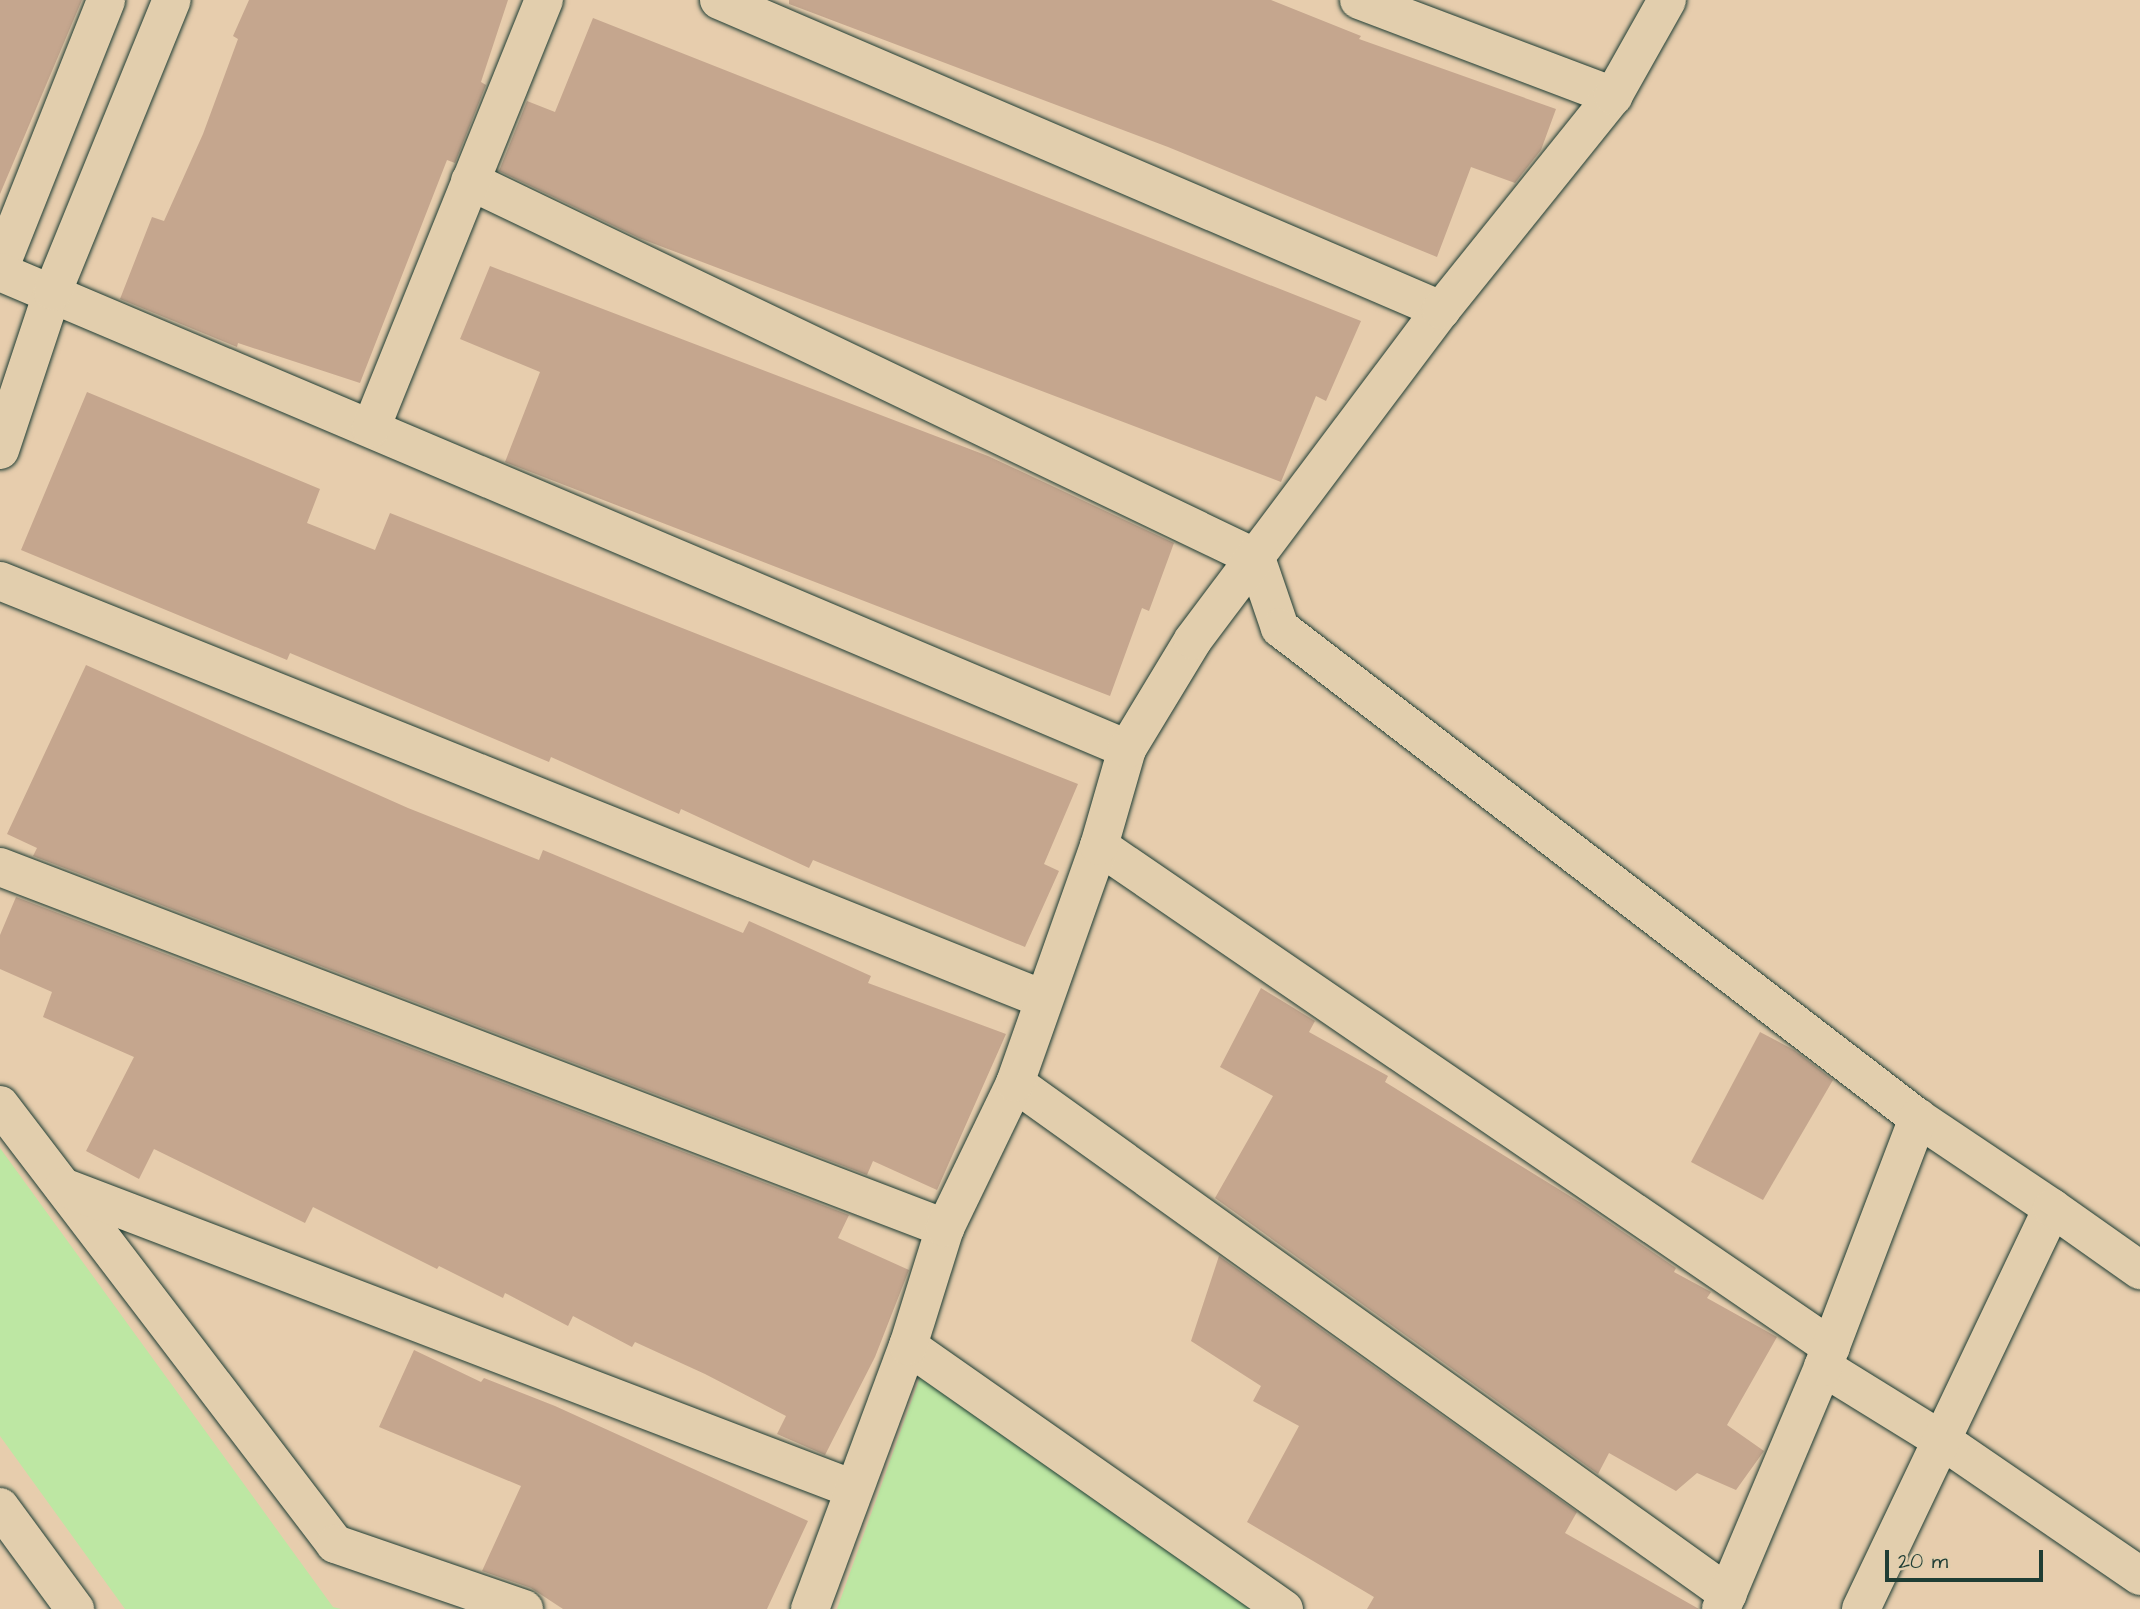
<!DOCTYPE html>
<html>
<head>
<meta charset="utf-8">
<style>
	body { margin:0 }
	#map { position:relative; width:2140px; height:1609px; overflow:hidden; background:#e7cdad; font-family:"Architects Daughter",sans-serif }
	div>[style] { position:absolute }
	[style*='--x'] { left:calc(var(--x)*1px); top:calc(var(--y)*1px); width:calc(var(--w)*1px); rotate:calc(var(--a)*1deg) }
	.green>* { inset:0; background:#bde7a3 }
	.building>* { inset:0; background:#c5a68e }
	.roads { filter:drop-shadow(0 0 2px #1f3d34) drop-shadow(0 0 2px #1f3d34) }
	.minor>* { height:38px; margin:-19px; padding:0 19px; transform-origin:19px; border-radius:19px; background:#e2cead }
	span { translate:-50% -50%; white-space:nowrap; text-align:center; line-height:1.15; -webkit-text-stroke:5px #e2cead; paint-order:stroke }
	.scale { position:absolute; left:1885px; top:1550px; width:158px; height:32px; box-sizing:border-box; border:4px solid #1f3d34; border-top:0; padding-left:9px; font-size:21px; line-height:24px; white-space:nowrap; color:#1f3d34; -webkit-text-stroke:5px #e2cead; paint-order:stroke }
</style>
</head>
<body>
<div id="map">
	<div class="green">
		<div style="clip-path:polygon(0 1148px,333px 1607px,341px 1609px,125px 1609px,0 1436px)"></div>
		<div style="clip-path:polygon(923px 1369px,1255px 1609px,837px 1609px)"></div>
	</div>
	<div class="building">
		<div style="clip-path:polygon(0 0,82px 0,0 194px)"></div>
		<div style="clip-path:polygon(249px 0,508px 0,481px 82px,486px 85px,455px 163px,447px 160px,360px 383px,238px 343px,237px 347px,120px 299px,152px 217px,164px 221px,203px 134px,238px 39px,233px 36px)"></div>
		<div style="clip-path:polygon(789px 0,1271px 0,1361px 36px,1359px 39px,1556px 109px,1541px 150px,1515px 183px,1471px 167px,1437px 257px,1168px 147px,789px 4px)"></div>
		<div style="clip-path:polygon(593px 18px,1361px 321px,1326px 401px,1316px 396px,1281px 482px,639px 238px,499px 171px,527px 101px,555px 112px)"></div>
		<div style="clip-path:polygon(490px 266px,988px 456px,1174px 543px,1149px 611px,1142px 608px,1110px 696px,505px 462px,540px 372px,460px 339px)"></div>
		<div style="clip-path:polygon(87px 392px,320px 489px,307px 523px,375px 550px,390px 513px,1078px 784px,1044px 864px,1059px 871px,1025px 947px,813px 860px,809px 868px,681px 809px,679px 814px,551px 757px,549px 762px,290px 653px,287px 660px,21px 550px)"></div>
		<div style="clip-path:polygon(86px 665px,408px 808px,539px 860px,543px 850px,743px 933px,749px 921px,871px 976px,868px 983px,1006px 1034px,937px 1190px,873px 1161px,867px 1175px,33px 856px,37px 848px,7px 834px)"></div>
		<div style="clip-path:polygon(16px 897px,849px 1215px,838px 1238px,909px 1270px,875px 1357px,825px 1455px,777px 1434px,786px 1416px,705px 1374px,635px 1342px,632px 1347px,573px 1316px,568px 1326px,505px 1293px,503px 1298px,439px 1266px,437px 1269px,313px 1207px,305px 1223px,154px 1149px,139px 1179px,86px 1151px,134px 1057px,43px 1017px,52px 992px,0 969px,0 935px)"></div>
		<div style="clip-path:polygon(1261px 988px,1315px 1021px,1309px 1032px,1388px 1076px,1385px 1082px,1581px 1203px,1676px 1268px,1674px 1272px,1711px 1292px,1707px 1298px,1777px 1337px,1727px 1425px,1764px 1451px,1736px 1490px,1697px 1473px,1676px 1491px,1609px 1453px,1598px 1474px,1215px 1198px,1273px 1096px,1220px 1067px)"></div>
		<div style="clip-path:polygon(1760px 1032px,1794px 1050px,1833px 1080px,1763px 1200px,1691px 1162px)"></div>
		<div style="clip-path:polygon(1219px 1256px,1577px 1512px,1565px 1533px,1699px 1609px,1367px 1609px,1374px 1597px,1247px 1522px,1299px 1426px,1253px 1401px,1261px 1386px,1191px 1341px)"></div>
		<div style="clip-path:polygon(414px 1350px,481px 1382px,484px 1378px,555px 1406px,808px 1521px,767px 1609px,563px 1609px,531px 1588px,482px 1571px,521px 1486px,379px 1427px)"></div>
	</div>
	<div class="roads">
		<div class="minor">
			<div style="--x:719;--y:0;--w:786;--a:23.24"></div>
			<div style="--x:1359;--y:0;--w:272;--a:20.7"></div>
			<div style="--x:470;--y:181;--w:872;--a:25.62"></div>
			<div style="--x:1256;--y:558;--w:74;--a:71.1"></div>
			<div style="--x:1280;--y:628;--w:804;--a:37.53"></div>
			<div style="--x:1918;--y:1118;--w:161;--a:33.9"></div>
			<div style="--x:0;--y:267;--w:287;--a:-68.3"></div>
			<div style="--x:0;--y:272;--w:1224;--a:22.94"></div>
			<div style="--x:371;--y:428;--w:462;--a:-68"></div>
			<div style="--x:0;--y:450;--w:168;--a:-71.6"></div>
			<div style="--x:53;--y:291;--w:314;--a:-67.8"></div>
			<div style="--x:0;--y:581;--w:1124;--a:21.84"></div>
			<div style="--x:1099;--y:846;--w:887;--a:34.39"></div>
			<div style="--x:0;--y:867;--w:1012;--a:20.91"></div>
			<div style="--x:1015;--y:1083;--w:877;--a:35.63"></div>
			<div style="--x:0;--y:1105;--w:552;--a:52.65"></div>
			<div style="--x:335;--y:1544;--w:200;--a:19"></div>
			<div style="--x:63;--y:1187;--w:846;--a:20.92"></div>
			<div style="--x:908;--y:1346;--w:459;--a:35"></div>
			<div style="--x:1823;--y:1367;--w:141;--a:31.7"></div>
			<div style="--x:1943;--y:1441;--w:239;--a:34.4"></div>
			<div style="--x:0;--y:1507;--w:127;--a:53.7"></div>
			<div style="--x:810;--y:1609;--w:281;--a:-69.6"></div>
			<div style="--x:908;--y:1346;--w:124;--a:-72.6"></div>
			<div style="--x:945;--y:1228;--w:161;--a:-64.2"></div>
			<div style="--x:1015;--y:1083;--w:251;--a:-70.5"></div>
			<div style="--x:1099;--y:846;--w:101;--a:-73.9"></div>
			<div style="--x:1127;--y:749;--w:127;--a:-58.8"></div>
			<div style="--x:1193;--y:640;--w:413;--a:-53.1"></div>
			<div style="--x:1441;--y:310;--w:275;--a:-51.2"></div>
			<div style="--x:1613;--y:96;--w:110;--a:-60.6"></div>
			<div style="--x:1721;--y:1609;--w:263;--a:-67.1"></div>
			<div style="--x:1823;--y:1367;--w:267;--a:-69.1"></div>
			<div style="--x:1861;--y:1609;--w:444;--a:-64.5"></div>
			<div style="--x:2052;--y:1208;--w:108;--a:35.2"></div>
		</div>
	</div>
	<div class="scale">20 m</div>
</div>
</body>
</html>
